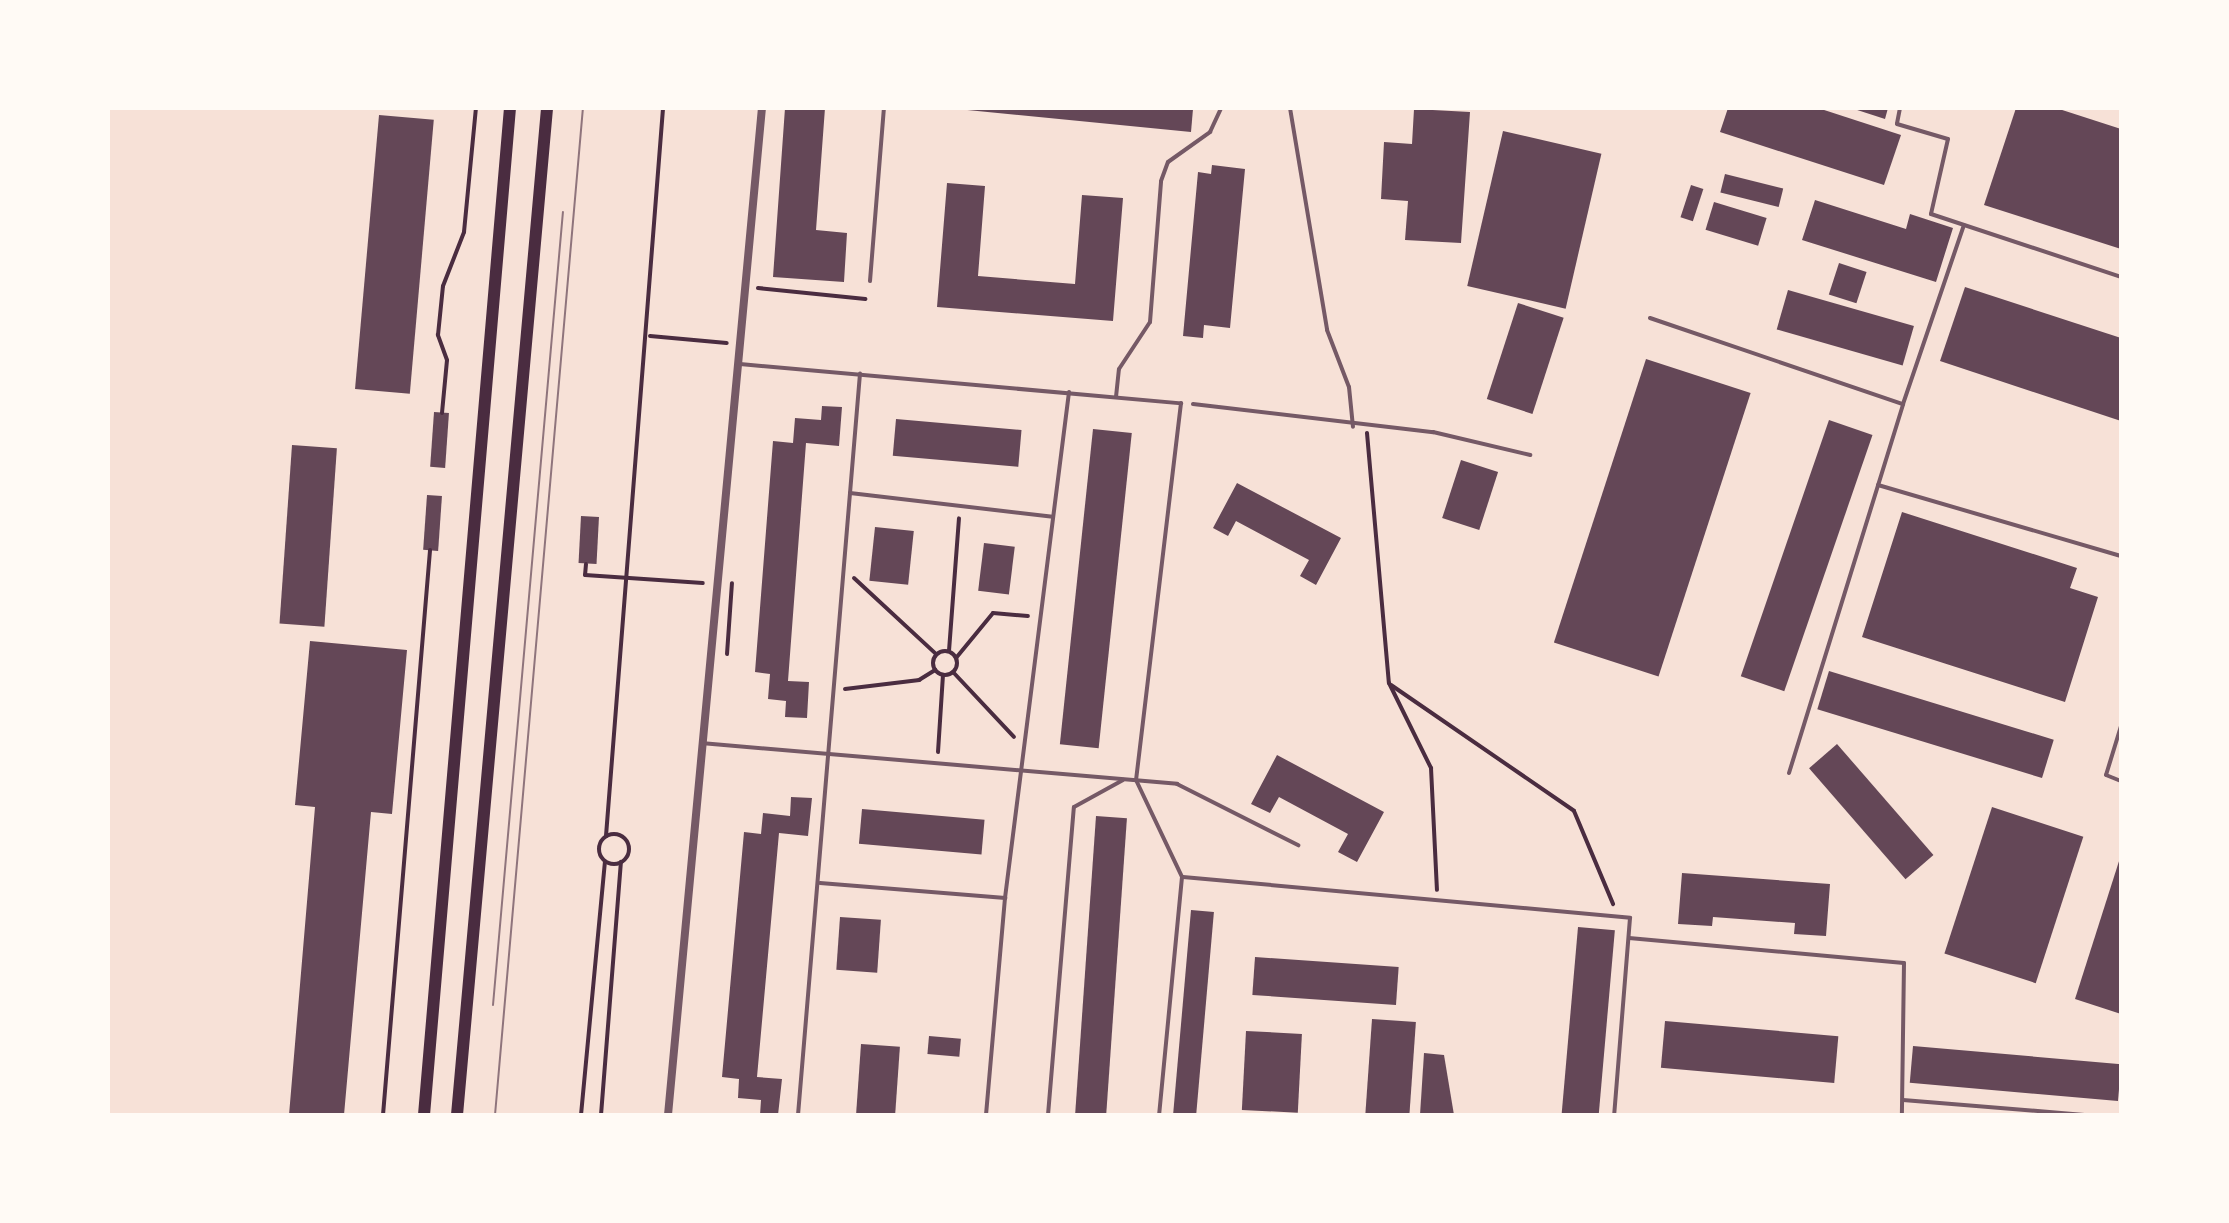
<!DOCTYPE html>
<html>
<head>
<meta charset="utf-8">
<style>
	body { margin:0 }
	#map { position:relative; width:2229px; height:1223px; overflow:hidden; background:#f7e1d7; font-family:Ubuntu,sans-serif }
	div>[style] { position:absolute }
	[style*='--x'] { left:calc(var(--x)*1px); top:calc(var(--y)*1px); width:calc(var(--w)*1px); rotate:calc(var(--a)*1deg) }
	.building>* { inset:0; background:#644757; transform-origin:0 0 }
	.path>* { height:4px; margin:-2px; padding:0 2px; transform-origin:2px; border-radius:2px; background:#4a2c40 }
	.path>.ring { margin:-2px; padding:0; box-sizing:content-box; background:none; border:4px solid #4a2c40; border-radius:50% }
	.service>* { height:4px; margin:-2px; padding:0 2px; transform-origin:2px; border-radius:2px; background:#755966 }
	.minor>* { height:8px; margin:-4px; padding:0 4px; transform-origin:4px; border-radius:4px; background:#755966 }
	.secondary>* { height:12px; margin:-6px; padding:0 6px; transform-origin:6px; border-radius:6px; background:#4a2c40 }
	.tram>* { height:2px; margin:-1px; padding:0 1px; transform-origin:1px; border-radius:1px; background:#8f747c }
	span { translate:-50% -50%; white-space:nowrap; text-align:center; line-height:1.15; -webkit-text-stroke:8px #fffaf5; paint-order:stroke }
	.frame { position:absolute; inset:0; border:110px solid #fffaf5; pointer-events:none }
</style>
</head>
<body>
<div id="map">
	<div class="building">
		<div style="clip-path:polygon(785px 108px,825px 108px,816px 230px,847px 233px,844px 282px,773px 277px)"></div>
		<div style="clip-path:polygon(947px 108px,1177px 108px,1193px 109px,1191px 132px)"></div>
		<div style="clip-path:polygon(1728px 108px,1818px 108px,1901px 135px,1884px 185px,1720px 132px)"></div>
		<div style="clip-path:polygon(1851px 108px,1888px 108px,1885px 119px)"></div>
		<div style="clip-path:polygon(2016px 108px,2056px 108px,2121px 129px,2121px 249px,1984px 205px)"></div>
		<div style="clip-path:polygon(1414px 109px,1470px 112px,1461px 243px,1405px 240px,1408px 201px,1381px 199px,1384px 142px,1412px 144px)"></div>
		<div style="left:379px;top:115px;width:55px;height:275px;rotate:5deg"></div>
		<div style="left:1503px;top:131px;width:101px;height:159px;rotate:13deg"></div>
		<div style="clip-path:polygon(1212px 165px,1245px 169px,1230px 328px,1204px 325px,1203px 338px,1183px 336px,1198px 172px,1211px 174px)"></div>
		<div style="left:1725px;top:174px;width:60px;height:19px;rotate:14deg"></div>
		<div style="clip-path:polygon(947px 183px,985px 186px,978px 276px,1075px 284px,1082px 195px,1123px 198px,1113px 321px,937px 307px)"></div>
		<div style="left:1691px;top:185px;width:13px;height:34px;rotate:18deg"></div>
		<div style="clip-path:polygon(1815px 200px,1906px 229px,1910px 214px,1953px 228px,1936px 282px,1802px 240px)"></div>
		<div style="left:1714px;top:202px;width:55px;height:29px;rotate:17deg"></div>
		<div style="left:1839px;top:263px;width:29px;height:33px;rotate:18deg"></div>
		<div style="clip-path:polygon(1965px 287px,2121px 338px,2121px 421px,1940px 361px)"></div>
		<div style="left:1788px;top:290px;width:131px;height:41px;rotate:16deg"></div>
		<div style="left:1518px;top:303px;width:48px;height:101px;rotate:18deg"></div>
		<div style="left:1646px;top:359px;width:110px;height:298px;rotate:18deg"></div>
		<div style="clip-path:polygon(822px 406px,842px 407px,839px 446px,806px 443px,788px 681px,809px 682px,807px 718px,785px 717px,786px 701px,768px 699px,770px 674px,755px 672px,773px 441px,793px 443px,795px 418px,821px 420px)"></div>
		<div style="left:434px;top:412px;width:15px;height:55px;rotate:4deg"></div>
		<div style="left:896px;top:419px;width:126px;height:37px;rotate:5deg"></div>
		<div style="left:1829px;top:420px;width:46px;height:271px;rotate:19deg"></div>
		<div style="left:1093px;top:429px;width:39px;height:317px;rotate:6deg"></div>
		<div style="left:292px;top:445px;width:45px;height:179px;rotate:4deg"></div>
		<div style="left:1461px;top:460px;width:39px;height:61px;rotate:18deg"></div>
		<div style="clip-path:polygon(1237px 483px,1341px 538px,1316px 585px,1300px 576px,1309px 560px,1236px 521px,1228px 536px,1213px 528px)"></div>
		<div style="left:427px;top:495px;width:15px;height:55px;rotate:4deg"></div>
		<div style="clip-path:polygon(1902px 512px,2077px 568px,2070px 588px,2098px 597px,2065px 702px,1862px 637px)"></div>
		<div style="left:581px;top:516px;width:18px;height:47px;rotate:3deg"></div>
		<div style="left:875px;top:527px;width:39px;height:54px;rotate:6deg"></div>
		<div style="left:984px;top:543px;width:31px;height:48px;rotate:7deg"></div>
		<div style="clip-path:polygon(310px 641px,407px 650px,392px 814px,371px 812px,344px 1115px,289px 1115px,315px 807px,295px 805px)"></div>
		<div style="left:1829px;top:671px;width:235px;height:40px;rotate:17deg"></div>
		<div style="left:1837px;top:744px;width:147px;height:37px;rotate:49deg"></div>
		<div style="clip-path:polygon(1277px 755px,1384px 812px,1357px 862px,1338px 852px,1348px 834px,1279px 797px,1270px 813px,1251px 804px)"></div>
		<div style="clip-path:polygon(791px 797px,812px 798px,808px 836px,779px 833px,757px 1077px,782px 1079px,778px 1115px,760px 1115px,761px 1100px,738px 1098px,739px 1079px,722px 1077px,744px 832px,761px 834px,763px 813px,790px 816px)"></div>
		<div style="left:1992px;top:807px;width:96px;height:154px;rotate:18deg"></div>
		<div style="left:862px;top:809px;width:123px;height:35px;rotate:5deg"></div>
		<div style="left:1096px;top:816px;width:31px;height:300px;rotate:4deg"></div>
		<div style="clip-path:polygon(2120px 858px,2121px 858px,2121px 1014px,2075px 999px)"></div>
		<div style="clip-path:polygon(1682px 873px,1830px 884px,1826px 936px,1794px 934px,1795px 923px,1713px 917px,1712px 926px,1678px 924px)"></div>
		<div style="left:1191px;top:910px;width:23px;height:206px;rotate:5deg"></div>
		<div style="left:840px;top:917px;width:41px;height:53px;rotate:4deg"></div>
		<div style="left:1578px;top:927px;width:37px;height:189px;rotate:5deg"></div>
		<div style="left:1255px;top:957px;width:144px;height:38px;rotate:4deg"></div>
		<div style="left:1372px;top:1019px;width:44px;height:96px;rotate:4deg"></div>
		<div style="left:1665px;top:1021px;width:174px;height:47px;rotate:5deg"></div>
		<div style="left:1246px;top:1031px;width:56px;height:79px;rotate:3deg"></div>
		<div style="left:929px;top:1036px;width:32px;height:18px;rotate:5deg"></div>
		<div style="left:861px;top:1044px;width:39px;height:71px;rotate:4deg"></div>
		<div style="left:1913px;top:1046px;width:209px;height:37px;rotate:5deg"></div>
		<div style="clip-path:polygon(1424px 1053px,1444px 1055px,1454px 1115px,1420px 1115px)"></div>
	</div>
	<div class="path">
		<div style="--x:758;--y:288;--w:108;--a:5.9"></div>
		<div style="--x:650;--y:336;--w:77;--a:5.2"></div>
		<div style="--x:442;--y:413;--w:53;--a:-84.6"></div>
		<div style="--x:447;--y:360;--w:27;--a:-110"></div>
		<div style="--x:438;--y:335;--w:49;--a:-84.2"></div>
		<div style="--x:443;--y:286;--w:58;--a:-68.7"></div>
		<div style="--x:464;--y:232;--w:125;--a:-84.5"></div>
		<div style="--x:1367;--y:433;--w:251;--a:85"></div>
		<div style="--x:1389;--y:683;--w:95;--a:63.7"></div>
		<div style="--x:1431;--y:768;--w:122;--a:87.2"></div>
		<div style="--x:586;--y:564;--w:11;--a:95"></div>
		<div style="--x:585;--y:575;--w:118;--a:3.9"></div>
		<div style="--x:854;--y:578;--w:112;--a:42.8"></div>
		<div class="ring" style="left:933px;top:651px;width:20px;height:20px"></div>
		<div style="--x:949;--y:651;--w:133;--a:-85.7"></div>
		<div style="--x:727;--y:654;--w:71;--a:-86"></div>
		<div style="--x:956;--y:658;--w:58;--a:-50.6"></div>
		<div style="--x:993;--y:613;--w:35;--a:5"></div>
		<div style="--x:953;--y:672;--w:89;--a:46.8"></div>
		<div style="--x:1391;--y:685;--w:222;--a:34.5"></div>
		<div style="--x:1574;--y:811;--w:101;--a:67.2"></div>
		<div style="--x:845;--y:689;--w:75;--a:-6.9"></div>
		<div style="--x:919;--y:680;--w:19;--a:-32"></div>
		<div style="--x:938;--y:752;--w:77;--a:-86.3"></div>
		<div class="ring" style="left:599px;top:834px;width:26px;height:26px"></div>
		<div style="--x:606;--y:836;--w:730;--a:-85.52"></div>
		<div style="--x:383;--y:1115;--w:567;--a:-85.24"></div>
		<div style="--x:581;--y:1115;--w:255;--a:-84.6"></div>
		<div style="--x:601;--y:1115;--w:254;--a:-85.5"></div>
	</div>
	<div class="service">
		<div style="--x:1290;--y:108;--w:225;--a:80.5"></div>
		<div style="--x:1327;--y:330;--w:61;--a:68.9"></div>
		<div style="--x:1349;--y:387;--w:40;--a:84.3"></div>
		<div style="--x:1900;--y:108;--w:16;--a:101"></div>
		<div style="--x:1897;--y:124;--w:53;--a:16.4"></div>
		<div style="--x:1948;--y:139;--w:77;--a:102.8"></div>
		<div style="--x:1931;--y:214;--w:200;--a:18.3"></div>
		<div style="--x:870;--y:281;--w:174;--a:-85.4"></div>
		<div style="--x:1650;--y:318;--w:267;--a:18.8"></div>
		<div style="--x:1903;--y:404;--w:189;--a:-71.2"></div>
		<div style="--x:740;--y:364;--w:443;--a:5.1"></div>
		<div style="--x:1181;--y:403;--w:380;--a:96.8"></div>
		<div style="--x:1136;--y:780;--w:107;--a:64.6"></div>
		<div style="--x:1182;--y:877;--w:239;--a:95.5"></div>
		<div style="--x:1116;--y:397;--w:28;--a:-84"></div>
		<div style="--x:1119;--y:369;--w:56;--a:-56.6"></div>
		<div style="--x:1150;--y:322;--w:141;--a:-85.5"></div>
		<div style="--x:1161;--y:181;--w:20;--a:-70"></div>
		<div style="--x:1168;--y:162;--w:52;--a:-35.5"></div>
		<div style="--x:1210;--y:132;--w:26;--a:-65"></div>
		<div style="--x:1193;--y:404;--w:242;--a:6.7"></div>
		<div style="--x:1433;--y:432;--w:100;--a:13.3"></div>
		<div style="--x:1878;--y:485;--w:253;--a:16.3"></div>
		<div style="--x:850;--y:493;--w:204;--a:6.7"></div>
		<div style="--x:2121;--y:726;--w:51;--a:107"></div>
		<div style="--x:2106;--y:775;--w:16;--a:22"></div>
		<div style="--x:701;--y:743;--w:478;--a:4.9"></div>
		<div style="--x:1177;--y:784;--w:136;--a:26.8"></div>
		<div style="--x:1789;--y:773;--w:386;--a:-72.8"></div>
		<div style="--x:1183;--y:877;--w:449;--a:5.2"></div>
		<div style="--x:1630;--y:918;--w:198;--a:94.6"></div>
		<div style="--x:820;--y:883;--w:186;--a:4.6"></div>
		<div style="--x:1629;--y:938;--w:276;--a:5.2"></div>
		<div style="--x:1904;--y:963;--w:152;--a:90.8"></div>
		<div style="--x:1903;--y:1100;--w:182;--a:4.7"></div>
		<div style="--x:798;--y:1115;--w:744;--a:-85.22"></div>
		<div style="--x:986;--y:1115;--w:218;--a:-85"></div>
		<div style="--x:1005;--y:898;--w:510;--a:-82.79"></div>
		<div style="--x:1048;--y:1115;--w:309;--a:-85.2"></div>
		<div style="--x:1074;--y:807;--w:56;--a:-28.9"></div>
	</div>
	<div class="minor">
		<div style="--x:668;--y:1115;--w:1011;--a:-84.67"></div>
	</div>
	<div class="secondary">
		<div style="--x:424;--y:1115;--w:1011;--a:-85.12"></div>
		<div style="--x:457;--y:1115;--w:1011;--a:-84.89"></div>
	</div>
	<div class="tram">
		<div style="--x:493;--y:1005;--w:796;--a:-84.96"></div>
		<div style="--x:495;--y:1115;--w:1011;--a:-85.01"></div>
	</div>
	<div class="frame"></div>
</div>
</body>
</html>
